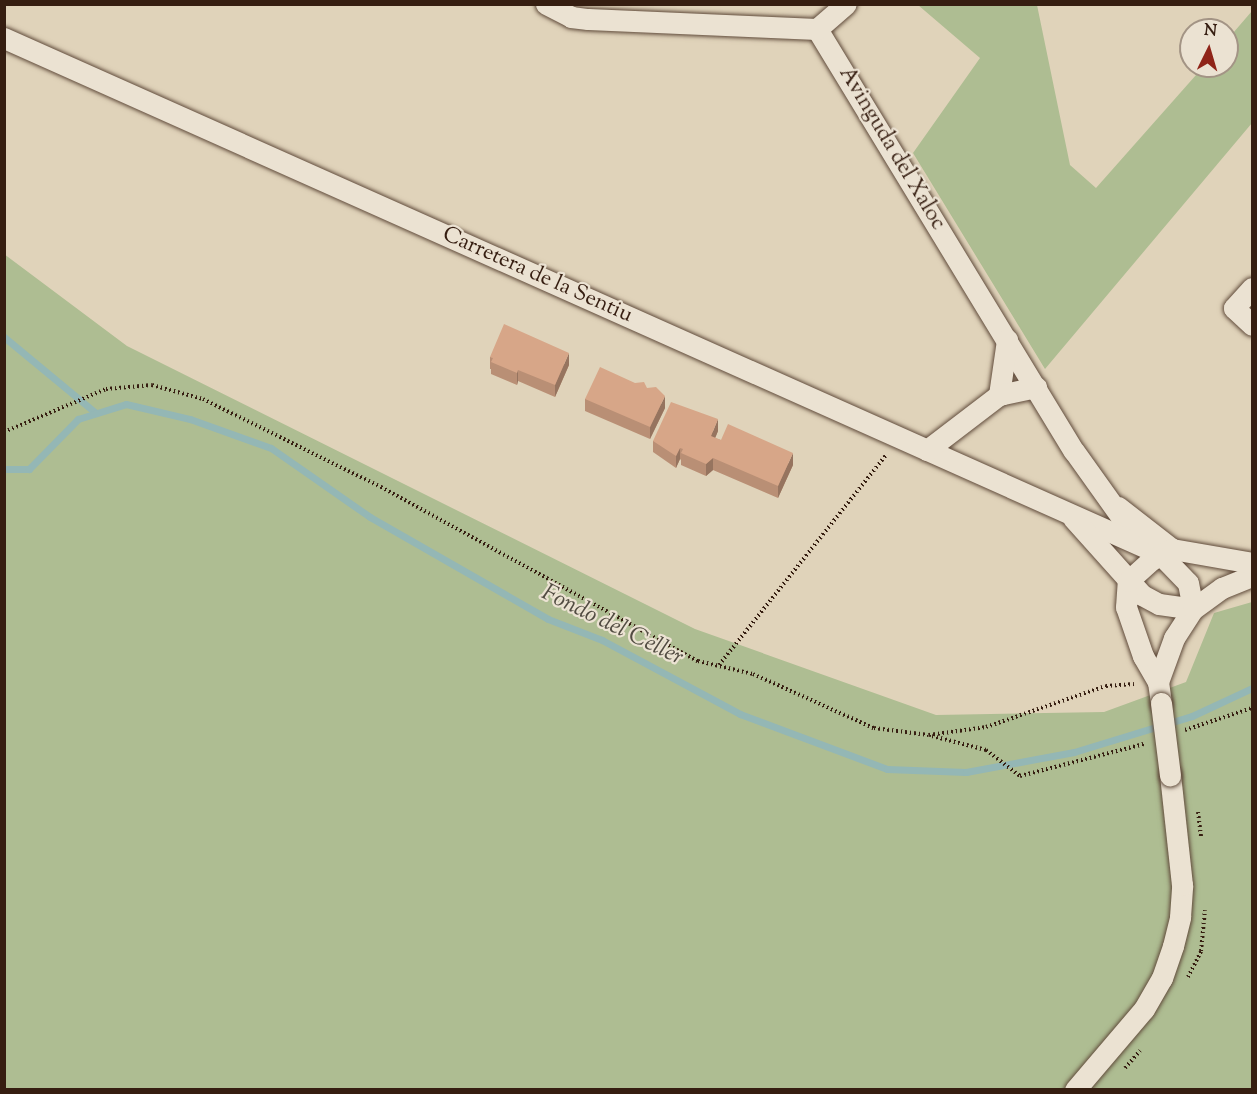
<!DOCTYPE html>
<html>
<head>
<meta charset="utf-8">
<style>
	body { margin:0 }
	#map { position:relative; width:1257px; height:1094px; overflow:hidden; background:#e0d3ba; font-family:"Sorts Mill Goudy",serif }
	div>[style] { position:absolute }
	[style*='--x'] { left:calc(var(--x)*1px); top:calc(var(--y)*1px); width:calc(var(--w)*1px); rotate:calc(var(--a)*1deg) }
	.green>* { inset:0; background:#aebd92 }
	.stream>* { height:7px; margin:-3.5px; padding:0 3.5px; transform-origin:3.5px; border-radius:3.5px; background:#94b7b5 }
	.path>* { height:4px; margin-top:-2px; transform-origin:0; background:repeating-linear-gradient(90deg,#361e11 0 1.5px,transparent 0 4.5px) }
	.roads { filter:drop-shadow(0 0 2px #604b3b) drop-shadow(0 0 2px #604b3b) }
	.street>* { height:21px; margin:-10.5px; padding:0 10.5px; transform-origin:10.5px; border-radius:10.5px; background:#ebe2d2 }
	.bridges { filter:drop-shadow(0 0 2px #604b3b) drop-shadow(0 0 2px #604b3b) }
	.street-bridge>* { height:21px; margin:-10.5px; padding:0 10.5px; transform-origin:10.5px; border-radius:10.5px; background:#ebe2d2 }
	.wall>* { inset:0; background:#b98f75 }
	.shaded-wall>* { inset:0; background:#96745f }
	.building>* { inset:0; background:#d7a688 }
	span { translate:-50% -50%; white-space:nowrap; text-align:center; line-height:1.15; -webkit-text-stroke:4.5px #ebe2d2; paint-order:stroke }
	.street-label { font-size:22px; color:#361e11 }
	.water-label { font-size:24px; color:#524c42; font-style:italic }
	.frame { position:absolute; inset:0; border:6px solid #361e11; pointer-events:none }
	.north { position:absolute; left:1179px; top:18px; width:60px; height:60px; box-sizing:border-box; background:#ebe2d2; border:2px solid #a39485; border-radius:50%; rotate:5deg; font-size:16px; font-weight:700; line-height:24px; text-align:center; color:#361e11 }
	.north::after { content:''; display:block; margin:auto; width:21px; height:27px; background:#8f2418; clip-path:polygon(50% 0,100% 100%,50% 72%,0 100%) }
</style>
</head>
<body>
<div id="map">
	<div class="green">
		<div style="clip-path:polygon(918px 5px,1037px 5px,1070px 165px,1096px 188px,1204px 66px,1227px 66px,1227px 40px,1252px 11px,1252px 123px,1045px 369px,913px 153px,980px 58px)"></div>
		<div style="clip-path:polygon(4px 254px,127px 346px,695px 629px,936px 715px,1104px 712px,1186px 682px,1214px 613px,1252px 602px,1252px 1089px,5px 1089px)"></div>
	</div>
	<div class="stream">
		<div style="--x:4;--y:337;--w:119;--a:39.6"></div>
		<div style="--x:4;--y:469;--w:25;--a:0"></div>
		<div style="--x:29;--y:469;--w:70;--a:-45.6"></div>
		<div style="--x:78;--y:419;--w:50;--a:-17.4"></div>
		<div style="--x:126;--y:404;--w:66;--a:13.2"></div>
		<div style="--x:190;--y:419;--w:86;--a:19.7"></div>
		<div style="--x:271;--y:448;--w:121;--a:34.9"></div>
		<div style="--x:370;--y:517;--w:205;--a:29.8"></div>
		<div style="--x:548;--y:619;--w:58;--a:21.3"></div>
		<div style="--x:602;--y:640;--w:157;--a:28.2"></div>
		<div style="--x:740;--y:714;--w:157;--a:20.5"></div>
		<div style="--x:887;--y:769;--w:79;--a:2.2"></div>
		<div style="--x:966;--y:772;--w:110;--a:-10.5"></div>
		<div style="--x:1074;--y:752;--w:123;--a:-17"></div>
		<div style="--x:1192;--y:716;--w:66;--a:-25"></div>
	</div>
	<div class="path">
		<div style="--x:4;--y:432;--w:111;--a:-22.9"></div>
		<div style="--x:106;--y:389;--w:46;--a:-5"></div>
		<div style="--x:152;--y:385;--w:53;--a:15.4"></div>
		<div style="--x:203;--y:399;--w:199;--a:26.3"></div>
		<div style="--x:381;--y:487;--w:362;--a:28.8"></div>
		<div style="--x:698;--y:661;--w:57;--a:13.3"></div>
		<div style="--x:753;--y:674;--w:133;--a:24.1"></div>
		<div style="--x:874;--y:728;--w:55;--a:7.3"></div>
		<div style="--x:929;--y:735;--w:58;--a:-8"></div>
		<div style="--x:986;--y:727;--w:127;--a:-18.9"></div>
		<div style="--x:1106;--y:686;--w:28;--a:-4"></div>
		<div style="--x:719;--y:665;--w:268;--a:-51.5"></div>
		<div style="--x:1185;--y:730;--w:71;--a:-18.2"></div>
		<div style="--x:932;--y:736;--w:56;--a:14.5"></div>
		<div style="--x:986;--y:750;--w:43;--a:37.4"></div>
		<div style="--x:1020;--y:776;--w:128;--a:-14.5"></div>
		<div style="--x:1198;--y:812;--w:25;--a:83"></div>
		<div style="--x:1188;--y:977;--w:29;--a:-63"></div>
		<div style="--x:1201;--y:951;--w:41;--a:-84.4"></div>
		<div style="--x:1125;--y:1068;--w:23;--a:-49"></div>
	</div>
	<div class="roads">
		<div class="street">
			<div style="--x:546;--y:4;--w:28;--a:27"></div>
			<div style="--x:571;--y:17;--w:17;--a:7"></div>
			<div style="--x:588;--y:19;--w:229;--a:2.5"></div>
			<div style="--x:817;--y:29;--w:494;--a:58.7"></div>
			<div style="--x:1074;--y:451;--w:86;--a:54.5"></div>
			<div style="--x:1124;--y:521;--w:22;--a:66"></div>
			<div style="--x:817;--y:29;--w:38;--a:-41"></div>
			<div style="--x:4;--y:38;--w:1266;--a:24.05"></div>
			<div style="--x:1160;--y:554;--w:40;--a:46"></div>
			<div style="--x:1188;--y:583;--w:26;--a:79"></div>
			<div style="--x:1252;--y:288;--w:27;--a:132"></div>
			<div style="--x:1234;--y:308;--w:25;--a:43"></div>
			<div style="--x:999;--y:395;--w:56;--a:-81.7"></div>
			<div style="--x:927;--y:450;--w:91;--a:-37.4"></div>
			<div style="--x:999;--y:395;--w:38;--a:-12"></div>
			<div style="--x:1118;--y:507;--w:68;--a:37.9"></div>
			<div style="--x:1073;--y:518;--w:103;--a:48.1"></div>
			<div style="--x:1142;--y:595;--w:19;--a:28"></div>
			<div style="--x:1159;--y:604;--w:34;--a:8"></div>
			<div style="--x:1158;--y:682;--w:47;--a:-70"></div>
			<div style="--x:1174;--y:638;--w:35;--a:-57"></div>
			<div style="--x:1193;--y:609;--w:36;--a:-36"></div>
			<div style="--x:1222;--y:588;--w:32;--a:-22"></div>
			<div style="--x:1161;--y:703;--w:21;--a:-98"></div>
			<div style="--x:1158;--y:682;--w:30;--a:-120"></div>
			<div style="--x:1143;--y:656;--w:52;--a:-109.1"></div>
			<div style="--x:1126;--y:607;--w:26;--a:-86"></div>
			<div style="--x:1128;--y:581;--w:31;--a:-42"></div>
			<div style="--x:1151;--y:560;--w:24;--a:-28"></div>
			<div style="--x:1172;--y:549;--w:81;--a:9.9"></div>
			<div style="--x:1075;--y:1090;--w:106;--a:-49.6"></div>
			<div style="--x:1144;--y:1009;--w:36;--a:-60"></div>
			<div style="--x:1162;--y:978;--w:34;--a:-71"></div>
			<div style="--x:1173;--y:946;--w:30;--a:-76"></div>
			<div style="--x:1180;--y:917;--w:32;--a:-86"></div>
			<div style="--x:1182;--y:885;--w:111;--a:-96.2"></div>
		</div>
	</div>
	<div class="bridges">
		<div class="street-bridge">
			<div style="--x:1161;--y:703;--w:73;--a:82.9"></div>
		</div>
	</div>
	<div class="wall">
		<div style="clip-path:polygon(490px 357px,569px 365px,555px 397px,518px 381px,517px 385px,491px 374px,491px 369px,490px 369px)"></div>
		<div style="clip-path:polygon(647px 388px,665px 408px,650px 439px,585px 411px,585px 399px)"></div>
		<div style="clip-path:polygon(718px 431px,715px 438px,793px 465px,778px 498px,713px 470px,706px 476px,681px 465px,681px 460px,680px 459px,676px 468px,653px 452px,653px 441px)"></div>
	</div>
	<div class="shaded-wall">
		<div style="clip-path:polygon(569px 353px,569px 365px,555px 397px,555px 385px)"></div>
		<div style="clip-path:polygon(518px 370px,518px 381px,517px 385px,517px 373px)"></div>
		<div style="clip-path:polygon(665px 396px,665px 408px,650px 439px,650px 427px)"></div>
		<div style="clip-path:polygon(718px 419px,718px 431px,711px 448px,711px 436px)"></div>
		<div style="clip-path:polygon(680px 448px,680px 459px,676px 468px,676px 456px)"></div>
		<div style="clip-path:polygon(793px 453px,793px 465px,778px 498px,778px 486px)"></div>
		<div style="clip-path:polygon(713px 458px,713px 470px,706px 476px,706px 464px)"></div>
	</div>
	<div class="building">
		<div style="clip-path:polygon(504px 324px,569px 353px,555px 385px,518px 370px,517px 373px,491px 362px,493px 358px,490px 357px)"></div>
		<div style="clip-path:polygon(600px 367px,635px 383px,644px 382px,647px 388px,656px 387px,665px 396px,650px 427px,585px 399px)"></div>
		<div style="clip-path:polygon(671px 402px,718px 419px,711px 436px,721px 440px,728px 424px,793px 453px,778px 486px,713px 458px,706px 464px,681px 453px,683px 449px,680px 448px,676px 456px,653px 441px)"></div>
	</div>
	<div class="street-label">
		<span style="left:891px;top:149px;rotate:59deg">Avinguda del Xaloc</span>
		<span style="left:537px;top:276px;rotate:24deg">Carretera de la Sentiu</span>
	</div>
	<div class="water-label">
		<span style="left:612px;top:626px;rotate:26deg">Fondo del Celler</span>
	</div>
	<div class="frame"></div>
	<div class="north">N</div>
</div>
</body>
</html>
